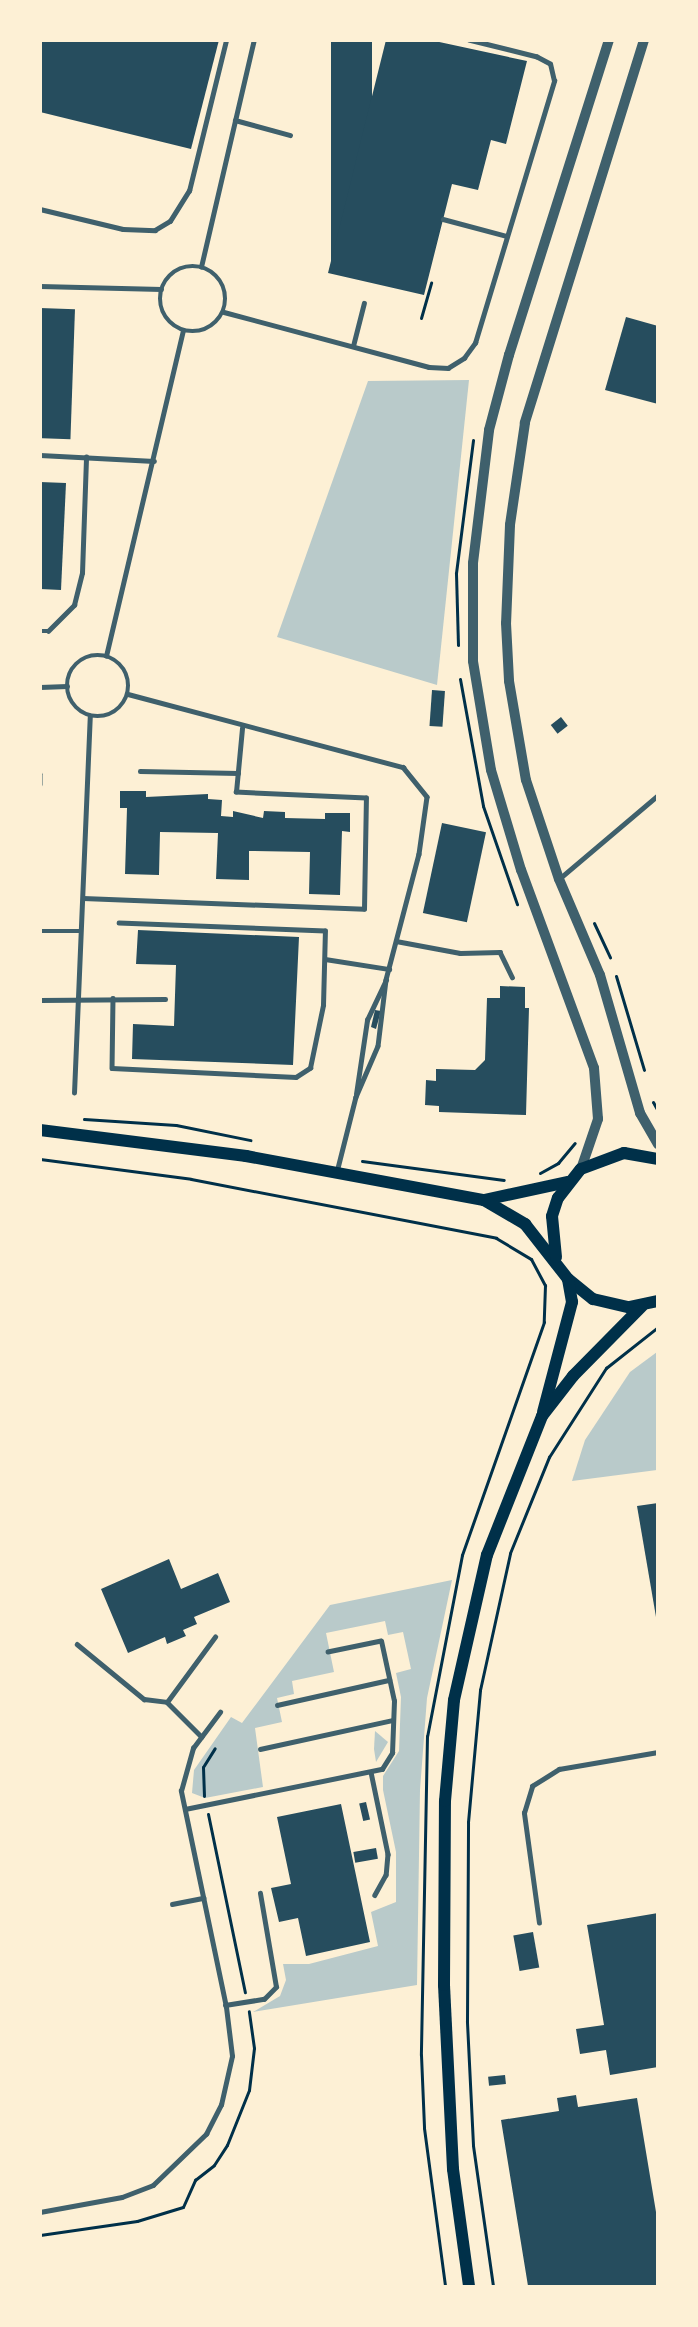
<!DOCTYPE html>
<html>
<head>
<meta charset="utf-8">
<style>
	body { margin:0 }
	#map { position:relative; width:698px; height:2327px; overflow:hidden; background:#fdf0d5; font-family:Raleway,sans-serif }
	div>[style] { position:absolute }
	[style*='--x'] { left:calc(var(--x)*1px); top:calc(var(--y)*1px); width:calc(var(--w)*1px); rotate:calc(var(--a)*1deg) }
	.green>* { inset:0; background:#b9caca }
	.building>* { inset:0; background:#264d5e; transform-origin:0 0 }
	.path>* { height:3px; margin:-1.5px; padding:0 1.5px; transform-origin:1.5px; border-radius:1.5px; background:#003049 }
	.service>* { height:4.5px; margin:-2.25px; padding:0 2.25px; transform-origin:2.25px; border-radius:2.25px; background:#3f606c }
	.service>.ring { margin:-2.25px; padding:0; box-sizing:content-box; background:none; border:4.5px solid #3f606c; border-radius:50% }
	.tertiary>* { height:10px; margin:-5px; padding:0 5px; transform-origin:5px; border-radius:5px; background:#3f606c }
	.secondary>* { height:12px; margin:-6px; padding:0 6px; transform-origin:6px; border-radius:6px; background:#003049 }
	span { translate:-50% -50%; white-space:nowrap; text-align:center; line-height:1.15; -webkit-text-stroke:6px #fdf0d5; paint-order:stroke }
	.frame { position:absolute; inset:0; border:42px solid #fdf0d5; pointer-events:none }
</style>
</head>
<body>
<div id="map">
	<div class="green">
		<div style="clip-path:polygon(469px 380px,437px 685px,277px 637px,368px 381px)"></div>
		<div style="clip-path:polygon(657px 1352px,657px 1470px,572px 1481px,585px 1440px,630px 1372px)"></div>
		<div style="clip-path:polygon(452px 1580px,427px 1698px,420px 1790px,417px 1985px,253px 2012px,280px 1996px,286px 1980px,283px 1964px,309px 1964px,378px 1946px,371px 1912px,396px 1902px,396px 1852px,383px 1790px,383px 1776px,399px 1751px,401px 1697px,396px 1673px,411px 1669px,403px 1632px,388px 1635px,385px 1621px,326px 1633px,334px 1672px,292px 1681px,294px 1694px,277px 1698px,282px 1722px,255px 1728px,263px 1787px,205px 1798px,192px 1793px,194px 1770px,231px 1717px,242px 1723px,330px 1605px)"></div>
		<div style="clip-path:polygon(375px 1731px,388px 1742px,376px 1762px,374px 1749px)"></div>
	</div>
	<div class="building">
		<div style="clip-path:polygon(40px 40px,219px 40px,191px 149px,40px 112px)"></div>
		<div style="left:331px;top:40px;width:41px;height:224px"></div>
		<div style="clip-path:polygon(386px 40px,430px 40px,527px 61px,506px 144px,491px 140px,478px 190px,452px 184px,424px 295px,328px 273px)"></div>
		<div style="left:40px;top:308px;width:35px;height:130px;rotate:2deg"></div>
		<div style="clip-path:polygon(626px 317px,658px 326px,658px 404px,605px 390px)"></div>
		<div style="clip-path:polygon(40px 482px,66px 483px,61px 590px,40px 589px)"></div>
		<div style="left:432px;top:690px;width:13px;height:36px;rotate:4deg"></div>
		<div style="left:561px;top:717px;width:11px;height:13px;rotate:52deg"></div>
		<div style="clip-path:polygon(120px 791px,146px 791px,146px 797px,208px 794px,208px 799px,222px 800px,221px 816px,233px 817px,233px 811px,263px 818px,264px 811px,285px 812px,285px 818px,325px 819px,325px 813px,350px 813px,350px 832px,342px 831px,340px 895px,309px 894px,310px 852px,249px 851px,249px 880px,216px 879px,218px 833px,160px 832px,159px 875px,125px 874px,127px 808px,120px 808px)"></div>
		<div style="left:442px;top:823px;width:45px;height:92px;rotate:12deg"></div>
		<div style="clip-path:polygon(138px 930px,299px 937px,293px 1065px,132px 1059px,133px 1024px,174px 1026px,176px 965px,136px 964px)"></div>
		<div style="clip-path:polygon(500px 986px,525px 987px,525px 1008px,529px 1008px,526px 1115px,439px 1112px,439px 1106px,425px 1105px,426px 1080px,436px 1081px,436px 1069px,475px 1070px,485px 1060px,487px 998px,500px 998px)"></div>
		<div style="clip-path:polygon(375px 1010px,381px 1011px,376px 1029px,371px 1027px)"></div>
		<div style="clip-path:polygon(658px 1503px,658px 1617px,656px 1617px,637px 1506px)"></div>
		<div style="clip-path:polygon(169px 1559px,181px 1589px,218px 1573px,230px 1602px,194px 1617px,197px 1624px,183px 1630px,186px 1636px,167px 1644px,165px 1637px,128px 1653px,101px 1589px)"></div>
		<div style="left:366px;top:1802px;width:18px;height:7px;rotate:77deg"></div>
		<div style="clip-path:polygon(341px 1804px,370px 1942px,306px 1956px,298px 1918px,279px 1922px,271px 1888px,291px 1884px,277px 1817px)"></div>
		<div style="left:376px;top:1848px;width:11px;height:23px;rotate:80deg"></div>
		<div style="clip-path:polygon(658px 1913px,658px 2067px,610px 2075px,606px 2050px,580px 2054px,576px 2029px,604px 2025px,587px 1925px)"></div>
		<div style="left:533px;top:1932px;width:36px;height:20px;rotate:80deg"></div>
		<div style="left:505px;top:2075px;width:9px;height:17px;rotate:84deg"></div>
		<div style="clip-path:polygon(576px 2095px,578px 2107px,637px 2098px,658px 2224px,658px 2286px,528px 2286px,501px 2120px,559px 2111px,557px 2098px)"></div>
	</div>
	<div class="path">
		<div style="--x:421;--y:318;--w:37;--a:-74"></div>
		<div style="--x:458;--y:645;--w:72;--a:-91.6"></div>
		<div style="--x:456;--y:573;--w:134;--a:-82.7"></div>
		<div style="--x:460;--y:679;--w:129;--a:79.7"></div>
		<div style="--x:483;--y:806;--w:104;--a:70.9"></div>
		<div style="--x:594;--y:923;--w:38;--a:65"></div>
		<div style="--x:616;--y:976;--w:98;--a:73.4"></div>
		<div style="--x:653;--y:1102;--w:10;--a:61"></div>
		<div style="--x:84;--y:1119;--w:92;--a:3.7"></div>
		<div style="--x:176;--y:1125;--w:76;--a:11.5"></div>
		<div style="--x:40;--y:1159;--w:152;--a:7.5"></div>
		<div style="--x:191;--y:1179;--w:311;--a:10.9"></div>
		<div style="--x:496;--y:1238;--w:41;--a:31"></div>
		<div style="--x:531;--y:1259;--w:30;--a:62"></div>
		<div style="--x:545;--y:1285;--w:37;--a:92"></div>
		<div style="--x:544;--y:1322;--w:247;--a:109.4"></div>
		<div style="--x:462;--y:1555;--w:184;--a:100.9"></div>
		<div style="--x:427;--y:1736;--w:319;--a:91.1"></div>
		<div style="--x:421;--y:2055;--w:73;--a:87.6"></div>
		<div style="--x:424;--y:2128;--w:159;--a:82.4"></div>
		<div style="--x:362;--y:1161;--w:143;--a:7.6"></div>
		<div style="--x:540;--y:1173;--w:21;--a:-29"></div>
		<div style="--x:558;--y:1163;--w:26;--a:-50"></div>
		<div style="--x:204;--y:1796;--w:29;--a:-92"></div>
		<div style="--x:203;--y:1767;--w:22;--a:-58"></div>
		<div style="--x:208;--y:1814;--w:182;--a:78.3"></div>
		<div style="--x:40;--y:2235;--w:98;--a:-8.2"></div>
		<div style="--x:137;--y:2221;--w:48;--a:-16.9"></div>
		<div style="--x:183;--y:2207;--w:30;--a:-66"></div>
		<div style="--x:195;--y:2180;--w:24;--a:-38"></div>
		<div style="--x:214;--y:2165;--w:24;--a:-57"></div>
		<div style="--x:227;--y:2145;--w:59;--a:-68.2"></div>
		<div style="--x:249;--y:2090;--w:42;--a:-83.2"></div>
		<div style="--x:254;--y:2048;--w:37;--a:-98"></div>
		<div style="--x:493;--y:2286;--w:142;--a:-98.1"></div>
		<div style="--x:473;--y:2145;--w:124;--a:-92.8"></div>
		<div style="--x:467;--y:2021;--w:199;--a:-89.7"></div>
		<div style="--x:468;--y:1822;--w:133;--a:-84.8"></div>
		<div style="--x:480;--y:1690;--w:140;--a:-77.6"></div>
		<div style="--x:510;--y:1553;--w:104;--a:-67.9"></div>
		<div style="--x:549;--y:1457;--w:106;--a:-57.4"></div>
		<div style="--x:606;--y:1368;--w:66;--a:-38.3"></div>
	</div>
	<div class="service">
		<div style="--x:235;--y:120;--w:57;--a:15.3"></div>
		<div style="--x:40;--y:209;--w:85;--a:13.5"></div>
		<div style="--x:123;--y:229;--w:32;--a:2"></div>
		<div style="--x:155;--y:230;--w:17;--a:-31"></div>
		<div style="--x:170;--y:221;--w:36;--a:-58"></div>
		<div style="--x:189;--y:191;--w:155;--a:-76.2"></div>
		<div style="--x:443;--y:219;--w:66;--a:14.9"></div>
		<div class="ring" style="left:160px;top:266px;width:61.5px;height:61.5px"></div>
		<div style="--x:201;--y:267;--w:233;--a:-76.9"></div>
		<div style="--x:40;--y:286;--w:121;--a:1.4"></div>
		<div style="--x:224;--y:312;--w:212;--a:15"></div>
		<div style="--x:429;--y:367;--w:19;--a:3"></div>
		<div style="--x:448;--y:368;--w:19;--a:-32"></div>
		<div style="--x:464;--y:358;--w:19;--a:-54"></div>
		<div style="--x:475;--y:343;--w:274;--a:-73.2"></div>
		<div style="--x:554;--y:81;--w:17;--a:-103"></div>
		<div style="--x:550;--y:64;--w:15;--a:-152"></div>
		<div style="--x:537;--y:57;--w:70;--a:-166"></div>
		<div style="--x:353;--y:346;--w:44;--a:-75.7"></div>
		<div style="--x:40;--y:455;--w:114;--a:3"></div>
		<div style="--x:40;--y:631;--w:8;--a:0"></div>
		<div style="--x:48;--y:631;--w:37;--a:-45"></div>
		<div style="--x:74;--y:605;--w:33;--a:-76"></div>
		<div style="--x:82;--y:573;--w:116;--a:-88"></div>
		<div class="ring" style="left:67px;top:655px;width:57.5px;height:57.5px"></div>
		<div style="--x:106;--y:656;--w:334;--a:-76.7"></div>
		<div style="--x:40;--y:687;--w:27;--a:-2"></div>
		<div style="--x:128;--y:694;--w:285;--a:14.9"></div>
		<div style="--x:403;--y:767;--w:38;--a:51"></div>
		<div style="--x:427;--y:797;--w:58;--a:98"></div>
		<div style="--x:419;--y:854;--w:130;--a:104.7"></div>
		<div style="--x:386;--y:980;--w:66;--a:96.9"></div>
		<div style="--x:378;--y:1046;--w:56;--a:113.3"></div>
		<div style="--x:356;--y:1097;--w:77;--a:104.2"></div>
		<div style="--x:140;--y:771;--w:98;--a:1.2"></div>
		<div style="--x:40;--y:774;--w:10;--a:90"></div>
		<div style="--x:559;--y:879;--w:130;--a:-40.3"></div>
		<div style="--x:83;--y:898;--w:281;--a:2.2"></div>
		<div style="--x:364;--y:909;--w:111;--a:-89"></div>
		<div style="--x:366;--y:798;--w:130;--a:-177.4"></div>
		<div style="--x:236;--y:792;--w:64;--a:-84.6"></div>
		<div style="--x:40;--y:931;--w:41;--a:0"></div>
		<div style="--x:396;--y:941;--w:65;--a:10.6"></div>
		<div style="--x:460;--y:953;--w:40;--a:-1.4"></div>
		<div style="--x:500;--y:952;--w:28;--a:64"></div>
		<div style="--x:325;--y:959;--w:65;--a:8.9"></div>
		<div style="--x:113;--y:998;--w:70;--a:90.8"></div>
		<div style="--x:112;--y:1068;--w:184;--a:2.8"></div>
		<div style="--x:296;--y:1077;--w:17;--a:-33"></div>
		<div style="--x:310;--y:1068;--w:64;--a:-78.3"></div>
		<div style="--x:323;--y:1005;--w:74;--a:-88.5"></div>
		<div style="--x:325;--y:931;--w:206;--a:-177.8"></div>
		<div style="--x:40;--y:1000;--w:125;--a:-0.5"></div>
		<div style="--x:74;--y:1093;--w:377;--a:-87.6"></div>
		<div style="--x:356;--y:1094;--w:75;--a:-81.5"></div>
		<div style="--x:367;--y:1020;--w:44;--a:-64.6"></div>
		<div style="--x:77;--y:1644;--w:87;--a:39.4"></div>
		<div style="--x:144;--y:1699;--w:23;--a:7"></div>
		<div style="--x:167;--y:1702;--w:49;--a:45"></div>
		<div style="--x:167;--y:1702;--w:81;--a:-53.6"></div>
		<div style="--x:277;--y:1705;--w:115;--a:-12.6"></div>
		<div style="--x:260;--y:1749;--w:136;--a:-12.3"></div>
		<div style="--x:371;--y:1772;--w:84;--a:78.3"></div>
		<div style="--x:388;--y:1854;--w:21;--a:95"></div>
		<div style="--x:386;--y:1875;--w:23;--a:119"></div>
		<div style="--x:185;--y:1809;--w:201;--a:-11.5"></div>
		<div style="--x:382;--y:1769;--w:19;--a:-58"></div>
		<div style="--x:392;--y:1753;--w:52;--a:-87.8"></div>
		<div style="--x:394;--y:1701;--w:61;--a:-102.2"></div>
		<div style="--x:381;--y:1641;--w:54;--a:168.3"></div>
		<div style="--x:172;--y:1904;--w:32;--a:-11"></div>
		<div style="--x:539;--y:1923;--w:111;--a:-97.8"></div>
		<div style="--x:524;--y:1813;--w:28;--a:-73"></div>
		<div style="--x:532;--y:1786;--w:32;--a:-32"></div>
		<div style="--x:559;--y:1769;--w:100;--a:-9.7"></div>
		<div style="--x:225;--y:2005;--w:39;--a:-9"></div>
		<div style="--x:264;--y:1999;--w:17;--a:-45"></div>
		<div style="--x:276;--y:1987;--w:95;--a:-99.7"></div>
		<div style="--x:40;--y:2212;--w:83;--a:-10.4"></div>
		<div style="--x:122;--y:2197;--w:33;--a:-21"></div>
		<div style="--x:153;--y:2185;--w:74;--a:-43.9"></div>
		<div style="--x:206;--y:2134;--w:33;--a:-63"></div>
		<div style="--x:221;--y:2105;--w:50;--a:-77.3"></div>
		<div style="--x:232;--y:2056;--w:49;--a:-97"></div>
		<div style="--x:226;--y:2007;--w:221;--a:-101.8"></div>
		<div style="--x:181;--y:1791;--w:45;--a:-74.4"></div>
		<div style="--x:193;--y:1748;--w:45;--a:-53.1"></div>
	</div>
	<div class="tertiary">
		<div style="--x:644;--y:40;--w:401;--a:107.3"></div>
		<div style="--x:525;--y:423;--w:103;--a:98.4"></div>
		<div style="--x:510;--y:525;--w:98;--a:92.3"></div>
		<div style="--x:506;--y:623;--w:58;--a:87"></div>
		<div style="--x:509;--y:681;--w:100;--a:80.3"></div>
		<div style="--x:526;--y:780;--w:104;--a:71.6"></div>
		<div style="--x:559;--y:879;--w:104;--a:66.9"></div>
		<div style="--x:600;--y:975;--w:144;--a:73.8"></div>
		<div style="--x:640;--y:1113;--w:36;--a:60"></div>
		<div style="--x:581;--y:1169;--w:53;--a:-71.2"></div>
		<div style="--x:598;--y:1119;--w:51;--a:-94.5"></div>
		<div style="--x:594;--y:1068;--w:211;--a:-110.2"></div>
		<div style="--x:521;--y:870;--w:104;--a:-106.7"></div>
		<div style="--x:491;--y:770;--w:110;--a:-99.4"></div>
		<div style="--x:473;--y:661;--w:98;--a:-90"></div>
		<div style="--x:473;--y:563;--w:134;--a:-83.1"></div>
		<div style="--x:489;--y:430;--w:78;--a:-75.1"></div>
		<div style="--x:509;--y:355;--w:330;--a:-72.4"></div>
	</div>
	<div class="secondary">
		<div style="--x:40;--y:1130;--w:208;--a:7.2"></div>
		<div style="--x:246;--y:1156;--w:242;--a:10.5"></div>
		<div style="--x:484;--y:1200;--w:86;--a:-12.1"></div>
		<div style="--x:484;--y:1200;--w:48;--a:30.3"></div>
		<div style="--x:525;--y:1224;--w:70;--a:52"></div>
		<div style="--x:568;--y:1279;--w:32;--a:39"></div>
		<div style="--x:593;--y:1299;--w:37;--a:13"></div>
		<div style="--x:629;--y:1307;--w:30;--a:-12"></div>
		<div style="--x:556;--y:1257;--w:41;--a:-95.6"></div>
		<div style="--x:552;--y:1216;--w:19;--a:-72"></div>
		<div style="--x:558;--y:1198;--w:37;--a:-52"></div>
		<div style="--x:581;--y:1169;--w:46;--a:-20.4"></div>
		<div style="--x:624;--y:1153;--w:35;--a:10"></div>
		<div style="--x:543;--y:1412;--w:114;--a:-75.2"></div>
		<div style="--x:572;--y:1302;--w:23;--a:-100"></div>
		<div style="--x:469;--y:2286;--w:118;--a:-97.8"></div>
		<div style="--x:453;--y:2169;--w:184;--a:-92.8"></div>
		<div style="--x:444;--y:1985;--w:184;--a:-89.7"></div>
		<div style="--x:445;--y:1801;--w:101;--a:-84.9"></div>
		<div style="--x:454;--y:1700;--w:149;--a:-77.2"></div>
		<div style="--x:487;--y:1555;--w:149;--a:-68.4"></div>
		<div style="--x:542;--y:1416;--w:51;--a:-52.2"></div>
		<div style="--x:573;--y:1376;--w:98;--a:-45.4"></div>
	</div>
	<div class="frame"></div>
</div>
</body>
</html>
